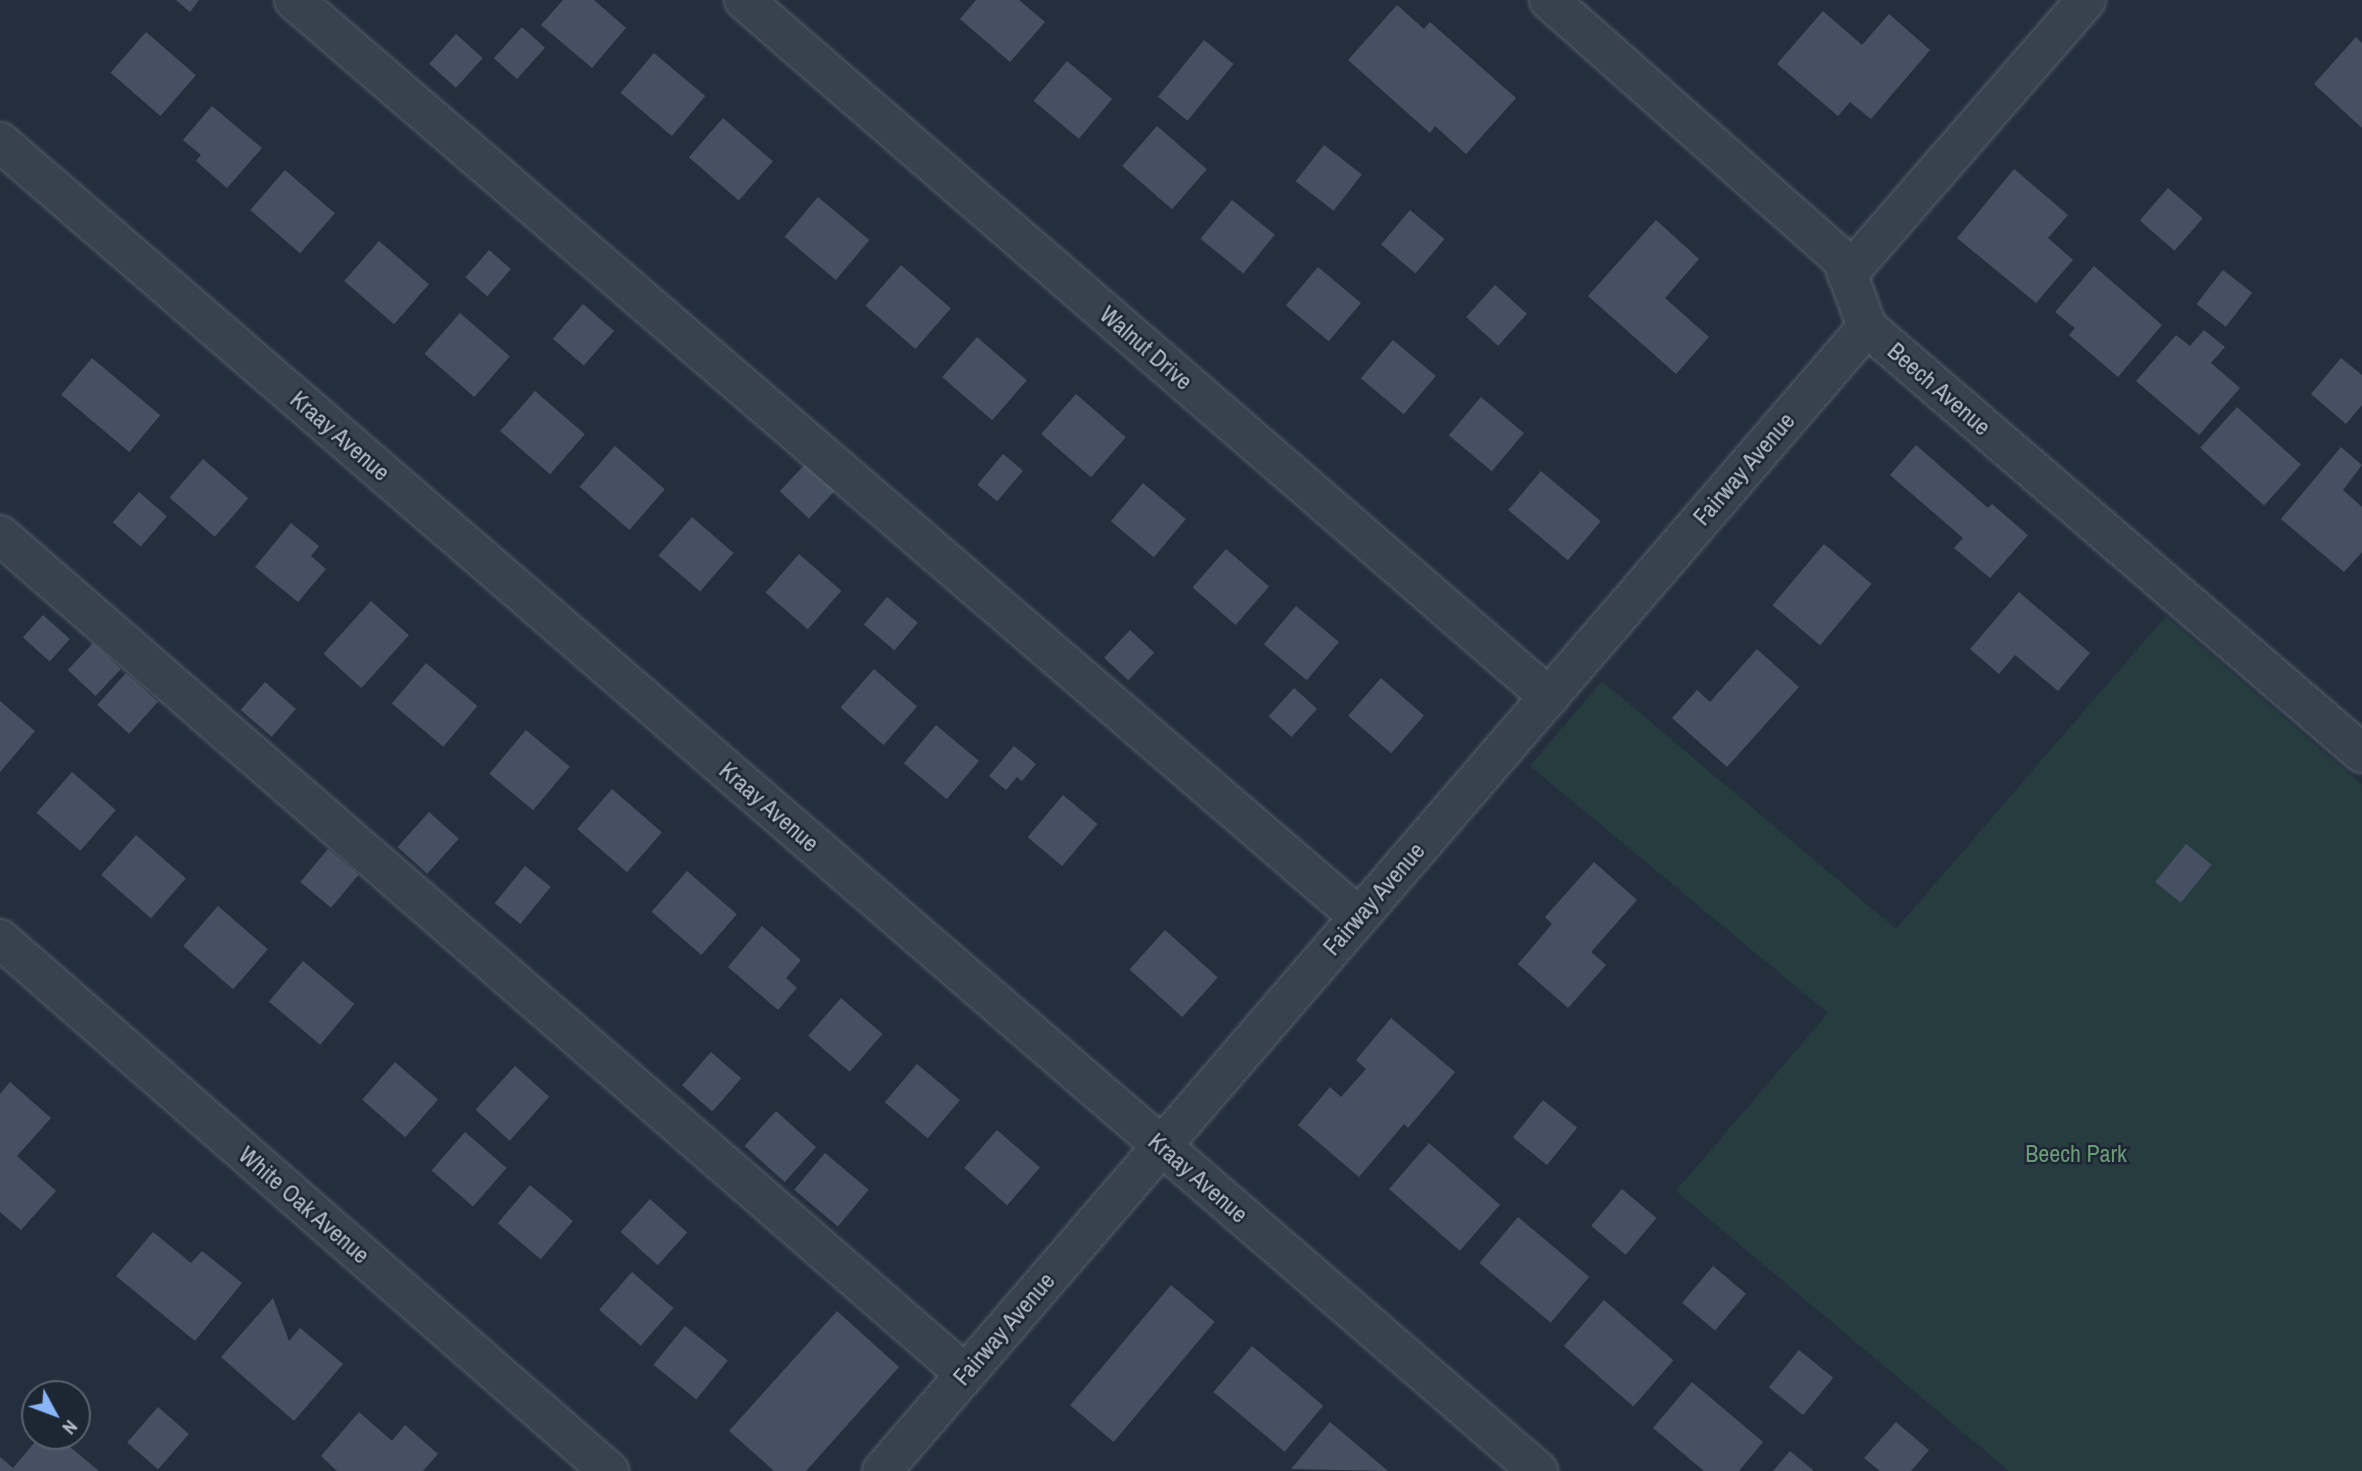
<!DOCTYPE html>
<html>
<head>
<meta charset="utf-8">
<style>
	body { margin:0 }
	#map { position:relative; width:2362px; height:1471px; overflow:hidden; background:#242f3e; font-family:"Archivo Narrow",sans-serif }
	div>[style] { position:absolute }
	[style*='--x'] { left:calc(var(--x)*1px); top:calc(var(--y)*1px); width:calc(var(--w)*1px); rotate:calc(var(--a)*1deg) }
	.green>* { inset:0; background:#263c3f }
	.building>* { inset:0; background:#455162; transform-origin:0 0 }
	.roads { filter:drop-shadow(0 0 2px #565f6c) drop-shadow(0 0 2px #565f6c) }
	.minor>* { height:38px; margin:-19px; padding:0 19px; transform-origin:19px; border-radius:19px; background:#38414e }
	span { translate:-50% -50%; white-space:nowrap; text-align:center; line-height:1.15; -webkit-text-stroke:5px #1d2633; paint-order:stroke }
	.street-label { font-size:24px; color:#b4bcc9 }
	.park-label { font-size:24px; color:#6b9a76 }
	.north { position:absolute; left:21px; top:1380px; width:70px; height:70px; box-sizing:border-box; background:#1d2633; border:2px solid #59626f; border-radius:50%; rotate:131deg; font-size:19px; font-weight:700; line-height:28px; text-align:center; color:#b4bcc9 }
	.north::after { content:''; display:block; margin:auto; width:24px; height:32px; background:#8ab4f8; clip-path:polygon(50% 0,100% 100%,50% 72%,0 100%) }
</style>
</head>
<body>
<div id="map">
	<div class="green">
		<div style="clip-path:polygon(2166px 616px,2362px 785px,2362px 1471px,2009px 1471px,1676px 1191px,1828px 1013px,1530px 766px,1602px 681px,1896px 929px)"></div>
	</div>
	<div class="building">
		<div style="clip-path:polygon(176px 0,199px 0,190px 12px)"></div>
		<div style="clip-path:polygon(563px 0,594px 0,626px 28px,592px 68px,541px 25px)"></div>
		<div style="clip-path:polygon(976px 0,1019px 0,1045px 22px,1010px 62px,960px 19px)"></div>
		<div style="clip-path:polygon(1397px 5px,1424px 29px,1430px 22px,1516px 98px,1466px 154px,1435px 126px,1430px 133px,1348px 60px)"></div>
		<div style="clip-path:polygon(1823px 11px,1862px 45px,1889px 14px,1930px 50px,1871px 119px,1850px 102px,1838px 116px,1777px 64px)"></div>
		<div style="left:522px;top:27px;width:31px;height:42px;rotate:42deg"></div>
		<div style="left:146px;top:32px;width:66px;height:54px;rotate:41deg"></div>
		<div style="left:456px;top:34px;width:36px;height:40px;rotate:42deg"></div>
		<div style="clip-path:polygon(2356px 37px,2362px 43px,2362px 128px,2314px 84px)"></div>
		<div style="left:1204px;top:40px;width:38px;height:73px;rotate:39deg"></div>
		<div style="left:654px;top:53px;width:67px;height:52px;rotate:40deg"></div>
		<div style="left:1067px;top:61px;width:59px;height:52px;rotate:40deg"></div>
		<div style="clip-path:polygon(212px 106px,262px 148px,227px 188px,196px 161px,201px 155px,183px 140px)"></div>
		<div style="left:723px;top:118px;width:66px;height:52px;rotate:41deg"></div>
		<div style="left:1157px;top:126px;width:66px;height:53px;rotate:41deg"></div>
		<div style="left:1324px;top:145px;width:48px;height:46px;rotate:38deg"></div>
		<div style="clip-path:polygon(2014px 169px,2068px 215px,2048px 238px,2073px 260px,2036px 303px,1957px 238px)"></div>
		<div style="left:285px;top:170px;width:66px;height:53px;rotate:41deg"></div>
		<div style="left:2168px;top:188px;width:46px;height:43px;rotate:41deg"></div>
		<div style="left:818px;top:197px;width:67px;height:52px;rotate:40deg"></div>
		<div style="left:1232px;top:200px;width:55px;height:50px;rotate:39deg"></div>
		<div style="left:1410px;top:210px;width:45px;height:45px;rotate:40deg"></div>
		<div style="clip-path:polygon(1656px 220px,1699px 259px,1665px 298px,1709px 337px,1676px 374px,1588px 296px)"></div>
		<div style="left:379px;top:241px;width:66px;height:53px;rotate:41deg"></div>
		<div style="left:489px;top:250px;width:29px;height:36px;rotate:41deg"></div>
		<div style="left:901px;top:265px;width:66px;height:54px;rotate:41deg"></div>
		<div style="clip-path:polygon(2094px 266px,2162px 325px,2118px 377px,2069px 335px,2075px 328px,2055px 312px)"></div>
		<div style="left:1318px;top:267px;width:56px;height:50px;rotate:40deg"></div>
		<div style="left:2223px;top:270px;width:37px;height:43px;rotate:38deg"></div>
		<div style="left:1495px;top:285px;width:43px;height:43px;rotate:42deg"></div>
		<div style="left:583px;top:304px;width:41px;height:46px;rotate:41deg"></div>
		<div style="left:460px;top:313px;width:66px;height:54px;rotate:41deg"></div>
		<div style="clip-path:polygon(2204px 330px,2225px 347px,2211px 363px,2240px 388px,2199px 435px,2136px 381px,2176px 335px,2190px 346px)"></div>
		<div style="left:977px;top:337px;width:66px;height:53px;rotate:41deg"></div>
		<div style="left:1393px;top:340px;width:56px;height:50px;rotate:40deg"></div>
		<div style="left:92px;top:358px;width:89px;height:48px;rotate:40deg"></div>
		<div style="clip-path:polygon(2341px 358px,2362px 375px,2362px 405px,2346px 424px,2311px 394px)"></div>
		<div style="left:535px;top:391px;width:66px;height:53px;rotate:41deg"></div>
		<div style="left:1076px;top:394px;width:66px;height:53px;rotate:41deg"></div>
		<div style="left:1481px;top:397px;width:56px;height:50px;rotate:40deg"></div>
		<div style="left:2237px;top:407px;width:86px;height:55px;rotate:42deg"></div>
		<div style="clip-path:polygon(1916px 445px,1988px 508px,1992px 504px,2028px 535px,1990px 578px,1954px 548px,1963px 538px,1890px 475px)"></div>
		<div style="left:615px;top:446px;width:66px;height:54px;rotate:41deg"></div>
		<div style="clip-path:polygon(2341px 447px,2362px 465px,2343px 490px,2362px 507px,2362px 552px,2344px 572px,2281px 519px)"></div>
		<div style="left:1003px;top:454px;width:26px;height:40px;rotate:40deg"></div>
		<div style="left:203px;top:459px;width:60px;height:51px;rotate:41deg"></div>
		<div style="left:807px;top:462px;width:40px;height:40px;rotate:43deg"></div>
		<div style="left:1541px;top:471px;width:78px;height:51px;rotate:40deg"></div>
		<div style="left:1143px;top:483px;width:56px;height:50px;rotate:40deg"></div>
		<div style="left:139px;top:492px;width:37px;height:40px;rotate:41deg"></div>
		<div style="left:692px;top:517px;width:55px;height:51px;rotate:41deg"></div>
		<div style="clip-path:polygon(291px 523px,319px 546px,311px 556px,326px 569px,298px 602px,255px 567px)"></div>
		<div style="left:1824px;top:544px;width:62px;height:80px;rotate:40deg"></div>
		<div style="left:1226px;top:549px;width:57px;height:51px;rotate:41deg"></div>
		<div style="left:799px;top:554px;width:56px;height:51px;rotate:41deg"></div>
		<div style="clip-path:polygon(2019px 592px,2090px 653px,2058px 691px,2015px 655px,1999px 674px,1970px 649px)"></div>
		<div style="left:887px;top:597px;width:40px;height:36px;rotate:40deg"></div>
		<div style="left:371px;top:601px;width:51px;height:71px;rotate:42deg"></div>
		<div style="left:1296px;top:606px;width:56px;height:50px;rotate:40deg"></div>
		<div style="left:43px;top:615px;width:36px;height:30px;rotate:42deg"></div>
		<div style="left:1130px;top:630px;width:33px;height:38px;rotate:43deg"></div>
		<div style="left:93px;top:643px;width:38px;height:37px;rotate:43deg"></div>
		<div style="clip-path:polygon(1757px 649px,1799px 687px,1727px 767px,1672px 718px,1697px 690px,1710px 702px)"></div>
		<div style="left:426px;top:663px;width:67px;height:53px;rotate:40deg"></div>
		<div style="left:874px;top:669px;width:57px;height:51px;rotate:41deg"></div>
		<div style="left:126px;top:673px;width:43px;height:43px;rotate:42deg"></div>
		<div style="left:1381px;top:678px;width:57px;height:50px;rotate:41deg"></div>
		<div style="left:265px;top:682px;width:41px;height:37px;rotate:41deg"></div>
		<div style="left:1294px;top:688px;width:31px;height:38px;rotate:42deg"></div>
		<div style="clip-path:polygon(0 701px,35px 731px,0 772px)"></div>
		<div style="left:936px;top:725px;width:56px;height:50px;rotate:40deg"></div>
		<div style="left:526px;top:730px;width:57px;height:57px;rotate:40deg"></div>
		<div style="clip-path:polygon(1014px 746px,1036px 764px,1022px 781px,1017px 777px,1006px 790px,989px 776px)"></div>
		<div style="left:72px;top:772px;width:58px;height:54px;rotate:41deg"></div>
		<div style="left:612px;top:789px;width:66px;height:53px;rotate:41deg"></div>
		<div style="left:1063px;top:795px;width:45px;height:55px;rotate:40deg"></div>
		<div style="left:429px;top:812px;width:40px;height:47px;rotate:42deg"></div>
		<div style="left:136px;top:835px;width:66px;height:53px;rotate:41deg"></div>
		<div style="left:2186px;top:844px;width:33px;height:49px;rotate:39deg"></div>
		<div style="left:328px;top:849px;width:40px;height:43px;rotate:40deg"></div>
		<div style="clip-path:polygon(1594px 862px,1637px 900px,1591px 952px,1606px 965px,1568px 1008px,1518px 964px,1552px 924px,1545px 917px)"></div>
		<div style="left:525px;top:866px;width:33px;height:48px;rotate:39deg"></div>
		<div style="left:687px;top:871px;width:66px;height:54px;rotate:41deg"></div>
		<div style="left:218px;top:906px;width:66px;height:53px;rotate:41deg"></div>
		<div style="clip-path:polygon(762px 926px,801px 960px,786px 978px,797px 988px,778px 1010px,728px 967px)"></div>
		<div style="left:1165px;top:930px;width:71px;height:53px;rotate:42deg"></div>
		<div style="left:303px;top:961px;width:67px;height:53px;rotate:40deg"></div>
		<div style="left:841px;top:998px;width:55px;height:50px;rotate:41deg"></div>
		<div style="clip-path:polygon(1391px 1018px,1455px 1072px,1408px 1128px,1404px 1124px,1359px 1177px,1298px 1125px,1330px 1087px,1341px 1097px,1366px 1069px,1356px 1060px)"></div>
		<div style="left:711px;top:1052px;width:40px;height:44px;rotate:41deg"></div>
		<div style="left:395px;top:1062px;width:57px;height:50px;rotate:41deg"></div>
		<div style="left:917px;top:1064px;width:56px;height:50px;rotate:40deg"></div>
		<div style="left:515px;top:1066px;width:46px;height:59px;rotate:42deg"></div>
		<div style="clip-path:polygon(10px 1082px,51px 1118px,17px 1156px,56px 1191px,21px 1230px,0 1212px,0 1094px)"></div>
		<div style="left:1543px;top:1100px;width:44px;height:48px;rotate:39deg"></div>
		<div style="left:776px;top:1111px;width:54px;height:47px;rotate:42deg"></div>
		<div style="left:997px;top:1130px;width:57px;height:50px;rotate:41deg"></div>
		<div style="left:465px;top:1132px;width:55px;height:51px;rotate:41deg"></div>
		<div style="left:1429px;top:1143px;width:94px;height:61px;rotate:41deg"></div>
		<div style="left:825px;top:1153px;width:57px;height:48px;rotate:40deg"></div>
		<div style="left:530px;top:1185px;width:56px;height:50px;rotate:40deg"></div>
		<div style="left:1622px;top:1189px;width:45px;height:48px;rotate:40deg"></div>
		<div style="left:650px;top:1199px;width:50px;height:44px;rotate:42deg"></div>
		<div style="left:1518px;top:1217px;width:93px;height:60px;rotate:40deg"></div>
		<div style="clip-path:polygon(153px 1232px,191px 1263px,202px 1251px,242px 1283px,195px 1341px,116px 1276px)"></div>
		<div style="left:1713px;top:1266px;width:43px;height:48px;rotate:40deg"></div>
		<div style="left:632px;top:1272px;width:55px;height:50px;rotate:41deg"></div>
		<div style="left:1171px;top:1285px;width:57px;height:157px;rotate:40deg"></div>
		<div style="clip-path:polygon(273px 1298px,289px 1341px,300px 1328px,343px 1364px,294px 1421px,221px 1357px)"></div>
		<div style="left:1604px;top:1300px;width:92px;height:61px;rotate:41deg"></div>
		<div style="clip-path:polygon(837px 1311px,899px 1367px,806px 1471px,774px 1471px,729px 1431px)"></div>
		<div style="left:685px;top:1326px;width:55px;height:50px;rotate:39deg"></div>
		<div style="left:1252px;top:1346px;width:93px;height:60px;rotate:40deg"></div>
		<div style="left:1799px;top:1350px;width:44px;height:48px;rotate:39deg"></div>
		<div style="clip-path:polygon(1692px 1382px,1763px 1442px,1739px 1471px,1704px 1471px,1653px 1428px)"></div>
		<div style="left:158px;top:1407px;width:41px;height:47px;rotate:41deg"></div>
		<div style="clip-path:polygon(359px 1412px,392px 1441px,405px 1425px,438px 1454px,423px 1471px,337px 1471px,321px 1456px)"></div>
		<div style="clip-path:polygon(1330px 1422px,1388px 1471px,1291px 1469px)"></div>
		<div style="clip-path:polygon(1896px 1422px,1929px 1450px,1911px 1471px,1880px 1471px,1864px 1458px)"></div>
		<div style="clip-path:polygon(40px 1436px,57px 1436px,99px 1471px,0 1471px,0 1457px,13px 1468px)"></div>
		<div style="clip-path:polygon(1790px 1451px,1814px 1471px,1773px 1471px)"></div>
	</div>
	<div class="roads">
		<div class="minor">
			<div style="--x:294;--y:0;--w:1405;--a:40.73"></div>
			<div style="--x:744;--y:0;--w:1065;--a:40.89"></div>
			<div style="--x:1549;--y:0;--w:391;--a:41.5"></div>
			<div style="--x:1842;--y:259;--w:72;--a:69.8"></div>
			<div style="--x:1867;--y:327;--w:653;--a:40.72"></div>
			<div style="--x:0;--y:142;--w:2033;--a:40.83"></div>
			<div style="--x:1847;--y:275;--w:364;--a:-49"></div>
			<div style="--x:0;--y:535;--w:1279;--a:41"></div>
			<div style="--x:0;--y:939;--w:809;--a:41.14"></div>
			<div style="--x:882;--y:1471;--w:1510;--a:-49.27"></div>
		</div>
	</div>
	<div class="street-label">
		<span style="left:1146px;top:348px;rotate:41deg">Walnut Drive</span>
		<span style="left:1939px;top:389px;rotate:41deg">Beech Avenue</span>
		<span style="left:340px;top:436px;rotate:41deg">Kraay Avenue</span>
		<span style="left:1744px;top:469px;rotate:-49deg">Fairway Avenue</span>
		<span style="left:769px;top:807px;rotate:41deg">Kraay Avenue</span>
		<span style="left:1374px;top:899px;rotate:-49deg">Fairway Avenue</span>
		<span style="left:1198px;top:1178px;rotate:41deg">Kraay Avenue</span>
		<span style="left:304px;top:1205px;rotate:41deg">White Oak Avenue</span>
		<span style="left:1004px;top:1329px;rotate:-49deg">Fairway Avenue</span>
	</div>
	<div class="park-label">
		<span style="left:2076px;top:1154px">Beech Park</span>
	</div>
	<div class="north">N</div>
</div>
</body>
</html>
